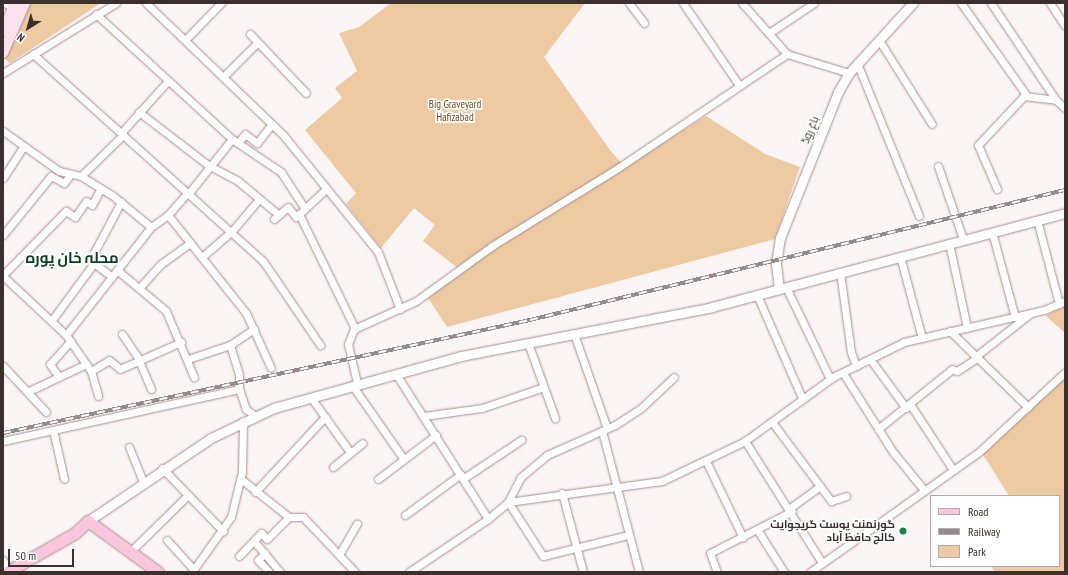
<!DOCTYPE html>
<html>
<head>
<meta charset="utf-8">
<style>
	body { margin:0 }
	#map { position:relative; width:1068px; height:575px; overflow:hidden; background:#fbf5f5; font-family:"PT Sans Narrow",Cairo,sans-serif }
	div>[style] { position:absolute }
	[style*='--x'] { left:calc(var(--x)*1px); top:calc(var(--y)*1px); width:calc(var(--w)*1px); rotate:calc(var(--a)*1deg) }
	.green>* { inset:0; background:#edcaa2 }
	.roads { filter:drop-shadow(0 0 1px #ab8c8c) drop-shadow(0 0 1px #ab8c8c) }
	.minor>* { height:7px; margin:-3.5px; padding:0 3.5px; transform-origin:3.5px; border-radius:3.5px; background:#fff }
	.tertiary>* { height:9px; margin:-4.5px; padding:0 4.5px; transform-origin:4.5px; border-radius:4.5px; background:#fff }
	.secondary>* { height:10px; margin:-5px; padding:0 5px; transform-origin:5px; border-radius:5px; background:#fce2ee }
	.primary>* { height:11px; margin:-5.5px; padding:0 5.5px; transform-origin:5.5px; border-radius:5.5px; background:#f9c6de }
	.rail>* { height:4px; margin-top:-2px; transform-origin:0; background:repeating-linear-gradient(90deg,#fff 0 8px,#958b8b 0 16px); box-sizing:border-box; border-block:1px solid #958b8b }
	.dots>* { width:11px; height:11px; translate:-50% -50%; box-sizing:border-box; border:2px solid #fff; border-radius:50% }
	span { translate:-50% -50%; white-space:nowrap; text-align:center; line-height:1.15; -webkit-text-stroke:3.5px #fff; paint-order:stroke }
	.park-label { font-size:11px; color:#6f4d22 }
	.street-label { font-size:11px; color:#3c2f2f }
	.poi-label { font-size:11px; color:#3c2f2f; font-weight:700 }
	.right { translate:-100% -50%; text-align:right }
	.district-label { font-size:15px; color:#0c411f; font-weight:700 }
	.frame { position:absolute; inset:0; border:4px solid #3c2f2f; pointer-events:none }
	.legend { position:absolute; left:930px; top:495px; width:130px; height:72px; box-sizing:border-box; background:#fff; border:1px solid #b1acac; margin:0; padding:5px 7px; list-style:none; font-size:12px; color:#3c2f2f }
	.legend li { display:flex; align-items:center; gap:8px; height:20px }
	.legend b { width:20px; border:1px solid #b1acac }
	.north { position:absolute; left:8px; top:8px; width:40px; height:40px; -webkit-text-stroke:3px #fff; paint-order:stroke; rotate:217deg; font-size:11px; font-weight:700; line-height:16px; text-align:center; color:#3c2f2f }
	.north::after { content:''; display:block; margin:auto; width:14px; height:18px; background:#3c2f2f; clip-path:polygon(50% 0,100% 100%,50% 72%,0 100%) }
	.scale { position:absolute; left:8px; top:549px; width:66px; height:18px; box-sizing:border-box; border:2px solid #3c2f2f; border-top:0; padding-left:5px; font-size:12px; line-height:14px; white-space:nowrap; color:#3c2f2f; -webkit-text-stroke:3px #fff; paint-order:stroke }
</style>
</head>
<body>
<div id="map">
	<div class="green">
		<div style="clip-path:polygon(28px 3px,101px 3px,10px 63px,4px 58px)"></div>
		<div style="clip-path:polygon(391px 3px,585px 3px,544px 57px,610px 150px,625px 167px,706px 116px,765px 154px,800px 167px,775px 239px,447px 327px,428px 298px,463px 272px,423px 241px,435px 225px,414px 208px,381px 248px,346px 204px,356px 193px,305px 130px,342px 98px,335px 88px,357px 71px,339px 33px,359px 27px)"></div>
		<div style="clip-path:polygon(1065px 304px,1065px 333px,1046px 316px)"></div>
		<div style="clip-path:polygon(1065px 375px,1065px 572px,995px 572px,991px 566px,1059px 566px,1059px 496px,1009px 496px,982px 453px)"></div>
	</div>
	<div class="roads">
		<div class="minor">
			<div style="--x:4;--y:3;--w:11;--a:22"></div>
			<div style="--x:146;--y:3;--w:192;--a:43.9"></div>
			<div style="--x:284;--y:136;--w:149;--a:51"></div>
			<div style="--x:378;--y:252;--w:61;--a:68.9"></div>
			<div style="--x:629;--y:3;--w:25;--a:53"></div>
			<div style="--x:683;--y:3;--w:99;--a:55.7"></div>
			<div style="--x:742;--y:3;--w:68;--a:48.6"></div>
			<div style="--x:787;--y:54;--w:65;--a:17"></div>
			<div style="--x:961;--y:3;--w:114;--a:54.6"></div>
			<div style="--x:991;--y:3;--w:117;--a:56.2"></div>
			<div style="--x:1050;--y:3;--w:27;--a:57"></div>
			<div style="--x:96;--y:14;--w:185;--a:42.6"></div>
			<div style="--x:232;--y:139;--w:59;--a:34"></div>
			<div style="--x:281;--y:172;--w:44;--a:57"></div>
			<div style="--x:769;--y:33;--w:54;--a:-33.7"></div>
			<div style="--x:250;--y:34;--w:81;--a:46.5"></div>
			<div style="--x:185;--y:40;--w:52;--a:-45.8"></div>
			<div style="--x:879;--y:40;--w:99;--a:57.8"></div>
			<div style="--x:33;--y:54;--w:309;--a:42"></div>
			<div style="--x:263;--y:261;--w:102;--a:55.8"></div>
			<div style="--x:857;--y:63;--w:165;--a:67.9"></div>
			<div style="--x:3;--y:73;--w:133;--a:-31.8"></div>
			<div style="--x:223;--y:77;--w:49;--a:-45"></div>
			<div style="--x:139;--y:112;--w:87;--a:37.5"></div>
			<div style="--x:208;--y:165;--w:34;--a:28"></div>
			<div style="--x:238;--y:181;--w:53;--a:39.7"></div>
			<div style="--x:3;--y:131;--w:69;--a:35.5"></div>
			<div style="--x:59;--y:171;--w:23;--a:13"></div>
			<div style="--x:81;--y:176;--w:36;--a:32"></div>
			<div style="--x:112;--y:195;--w:50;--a:39.4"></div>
			<div style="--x:121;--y:133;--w:69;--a:-48"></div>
			<div style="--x:238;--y:143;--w:11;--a:-52"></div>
			<div style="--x:245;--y:134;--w:15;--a:37"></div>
			<div style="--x:257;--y:143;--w:24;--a:-52"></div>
			<div style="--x:938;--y:166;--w:77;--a:71.1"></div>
			<div style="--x:81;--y:176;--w:59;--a:-44.3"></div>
			<div style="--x:3;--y:178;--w:38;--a:-57"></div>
			<div style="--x:997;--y:189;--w:48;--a:-113.4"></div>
			<div style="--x:978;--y:145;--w:67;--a:-46.8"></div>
			<div style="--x:1024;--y:96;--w:32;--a:7"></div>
			<div style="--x:1056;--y:100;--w:12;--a:42"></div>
			<div style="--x:189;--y:193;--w:69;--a:-51.5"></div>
			<div style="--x:299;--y:214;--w:128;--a:64"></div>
			<div style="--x:168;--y:215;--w:125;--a:51.5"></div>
			<div style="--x:246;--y:313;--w:60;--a:65.6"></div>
			<div style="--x:274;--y:219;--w:18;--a:-41"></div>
			<div style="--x:288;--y:207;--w:13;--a:51"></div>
			<div style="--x:296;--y:217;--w:42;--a:-43.1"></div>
			<div style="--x:1037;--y:220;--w:87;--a:75.3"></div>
			<div style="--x:992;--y:232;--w:88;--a:74.9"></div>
			<div style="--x:3;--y:235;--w:76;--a:-50.9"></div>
			<div style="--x:51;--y:176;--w:15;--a:28"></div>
			<div style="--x:64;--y:183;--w:10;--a:-53"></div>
			<div style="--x:949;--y:243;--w:87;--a:78"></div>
			<div style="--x:900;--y:256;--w:85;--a:75"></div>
			<div style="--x:202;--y:257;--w:40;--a:-41"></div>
			<div style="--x:232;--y:231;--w:42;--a:-49.8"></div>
			<div style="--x:117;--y:270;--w:64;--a:39.9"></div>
			<div style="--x:166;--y:311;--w:72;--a:67"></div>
			<div style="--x:840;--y:272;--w:81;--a:82.2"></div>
			<div style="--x:851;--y:352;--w:15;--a:70"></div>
			<div style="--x:3;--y:275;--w:90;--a:-45.5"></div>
			<div style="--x:66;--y:211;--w:11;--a:34"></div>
			<div style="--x:75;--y:217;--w:19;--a:-55"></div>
			<div style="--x:86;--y:201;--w:7;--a:34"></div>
			<div style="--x:92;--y:205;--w:19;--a:-62"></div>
			<div style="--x:3;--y:276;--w:86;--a:43.1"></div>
			<div style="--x:66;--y:335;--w:44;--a:55.2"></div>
			<div style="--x:91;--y:371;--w:26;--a:74"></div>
			<div style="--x:112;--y:277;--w:28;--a:-142"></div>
			<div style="--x:90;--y:260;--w:66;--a:-61.9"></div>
			<div style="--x:141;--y:286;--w:30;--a:-48"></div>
			<div style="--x:161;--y:264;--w:36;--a:-36"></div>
			<div style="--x:786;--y:287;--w:102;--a:64.4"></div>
			<div style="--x:757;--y:295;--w:112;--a:66.4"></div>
			<div style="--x:52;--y:320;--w:71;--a:-53.6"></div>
			<div style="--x:950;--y:331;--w:109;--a:44.3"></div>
			<div style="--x:122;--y:334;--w:27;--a:56"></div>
			<div style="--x:137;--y:356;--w:36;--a:67"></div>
			<div style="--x:574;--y:334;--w:100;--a:70.7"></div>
			<div style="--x:66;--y:335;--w:137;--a:-51.8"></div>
			<div style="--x:151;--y:227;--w:21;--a:-35"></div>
			<div style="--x:168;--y:215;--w:30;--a:-49"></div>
			<div style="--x:528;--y:343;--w:80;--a:70.2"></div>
			<div style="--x:230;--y:345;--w:31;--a:73"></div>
			<div style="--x:239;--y:375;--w:14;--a:90"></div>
			<div style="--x:239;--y:389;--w:21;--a:71"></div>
			<div style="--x:246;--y:409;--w:11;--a:38"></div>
			<div style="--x:975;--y:357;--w:71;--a:-38.2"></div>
			<div style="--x:188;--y:359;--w:44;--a:-18.4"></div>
			<div style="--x:230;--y:345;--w:29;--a:-34"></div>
			<div style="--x:870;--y:359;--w:61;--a:53.7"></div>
			<div style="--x:3;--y:366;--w:63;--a:46.9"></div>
			<div style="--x:91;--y:371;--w:21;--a:-31"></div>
			<div style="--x:109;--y:360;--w:14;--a:39"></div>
			<div style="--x:120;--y:369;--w:67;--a:-23.9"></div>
			<div style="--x:843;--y:373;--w:93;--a:57.7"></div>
			<div style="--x:893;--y:452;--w:49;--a:50.8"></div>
			<div style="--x:396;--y:374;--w:172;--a:57.6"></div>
			<div style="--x:59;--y:377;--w:16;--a:-125"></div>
			<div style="--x:50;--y:364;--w:31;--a:-48"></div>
			<div style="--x:357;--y:383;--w:40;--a:-103"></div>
			<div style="--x:348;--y:344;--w:16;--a:-68"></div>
			<div style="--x:354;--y:329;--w:68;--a:-24.3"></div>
			<div style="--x:416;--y:301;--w:94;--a:-35.9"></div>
			<div style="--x:492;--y:246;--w:148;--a:-31.8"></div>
			<div style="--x:618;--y:168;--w:204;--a:-34"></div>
			<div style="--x:352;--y:385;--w:89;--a:55.1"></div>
			<div style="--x:29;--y:391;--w:63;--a:-25.3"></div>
			<div style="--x:312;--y:399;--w:65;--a:54.4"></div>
			<div style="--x:910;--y:404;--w:79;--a:56.9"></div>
			<div style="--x:424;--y:416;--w:59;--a:-7.9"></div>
			<div style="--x:482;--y:408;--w:65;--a:-18.7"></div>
			<div style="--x:772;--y:422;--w:99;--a:53.2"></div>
			<div style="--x:831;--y:501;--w:16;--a:-18"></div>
			<div style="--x:878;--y:429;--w:95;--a:-39"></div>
			<div style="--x:952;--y:369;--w:5;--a:22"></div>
			<div style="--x:957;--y:371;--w:24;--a:-33"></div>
			<div style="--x:53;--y:430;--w:50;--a:77.3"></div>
			<div style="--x:602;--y:431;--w:146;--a:75.3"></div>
			<div style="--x:3;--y:441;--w:242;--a:-12.4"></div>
			<div style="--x:745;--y:441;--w:144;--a:57.7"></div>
			<div style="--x:129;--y:447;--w:38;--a:68"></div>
			<div style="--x:706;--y:461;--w:85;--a:64.3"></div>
			<div style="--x:333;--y:467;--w:38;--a:-39"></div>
			<div style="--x:162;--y:468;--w:88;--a:45.9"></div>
			<div style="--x:464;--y:478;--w:69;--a:-33.7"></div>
			<div style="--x:241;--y:479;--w:61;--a:38.4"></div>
			<div style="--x:378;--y:479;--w:73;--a:-37.2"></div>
			<div style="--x:255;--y:492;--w:103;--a:-47"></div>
			<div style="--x:562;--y:493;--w:82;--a:75.1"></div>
			<div style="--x:508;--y:502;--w:155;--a:-7.8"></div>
			<div style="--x:662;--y:481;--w:92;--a:-25.7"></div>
			<div style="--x:745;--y:441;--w:109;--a:-36"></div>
			<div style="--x:833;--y:377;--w:79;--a:-26.2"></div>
			<div style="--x:904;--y:342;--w:144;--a:-12.9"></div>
			<div style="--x:1044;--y:310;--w:23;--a:-23"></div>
			<div style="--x:508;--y:502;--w:64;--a:57.1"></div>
			<div style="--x:543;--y:556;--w:88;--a:-13.9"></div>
			<div style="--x:790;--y:508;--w:37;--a:-36"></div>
			<div style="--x:405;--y:515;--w:69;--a:-36.2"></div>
			<div style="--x:758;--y:531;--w:49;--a:57.6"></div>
			<div style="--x:167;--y:540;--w:40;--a:48"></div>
			<div style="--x:254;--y:541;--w:40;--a:50"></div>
			<div style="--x:131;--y:551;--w:80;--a:-44.5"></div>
			<div style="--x:265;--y:553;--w:10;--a:135"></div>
			<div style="--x:258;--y:560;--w:16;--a:47"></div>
			<div style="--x:340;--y:553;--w:34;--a:-60"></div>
			<div style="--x:239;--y:556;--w:32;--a:-46"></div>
			<div style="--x:261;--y:533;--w:8;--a:45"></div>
			<div style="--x:267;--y:539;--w:31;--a:-45"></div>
			<div style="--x:289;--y:517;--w:14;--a:0"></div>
			<div style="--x:303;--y:517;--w:76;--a:46.6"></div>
			<div style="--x:3;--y:560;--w:13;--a:58"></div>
			<div style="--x:192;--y:572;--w:67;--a:-54.7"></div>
			<div style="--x:231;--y:517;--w:46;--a:-76.3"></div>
			<div style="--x:242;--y:472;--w:51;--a:-88.9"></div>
			<div style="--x:409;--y:572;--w:95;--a:-33.9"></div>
			<div style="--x:488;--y:519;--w:26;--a:-40"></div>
			<div style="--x:508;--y:502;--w:28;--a:-63"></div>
			<div style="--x:521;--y:477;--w:34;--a:-40"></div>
			<div style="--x:547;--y:455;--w:74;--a:-23.8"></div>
			<div style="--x:615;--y:425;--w:31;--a:-33"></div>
			<div style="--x:641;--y:408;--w:45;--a:-43.2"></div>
			<div style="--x:717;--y:572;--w:20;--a:-110"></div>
			<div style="--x:710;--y:553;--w:92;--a:-27.1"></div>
			<div style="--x:810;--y:572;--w:207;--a:-35.4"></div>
			<div style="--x:979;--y:452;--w:117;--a:-42.9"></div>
		</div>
		<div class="tertiary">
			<div style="--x:779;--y:289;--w:26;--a:-97"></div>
			<div style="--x:776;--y:263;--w:25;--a:-81"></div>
			<div style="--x:780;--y:238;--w:157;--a:-68.3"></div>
			<div style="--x:838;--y:92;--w:22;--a:-60"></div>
			<div style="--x:849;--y:73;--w:95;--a:-47.6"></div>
			<div style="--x:88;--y:521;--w:148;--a:-34"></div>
			<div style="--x:211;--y:438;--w:70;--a:-25.5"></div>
			<div style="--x:274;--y:408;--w:194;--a:-15.5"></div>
			<div style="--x:461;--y:356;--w:256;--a:-11"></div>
			<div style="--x:712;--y:307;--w:365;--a:-14.9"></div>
		</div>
		<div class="secondary">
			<div style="--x:3;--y:32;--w:31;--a:-68"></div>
			<div style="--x:3;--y:53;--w:55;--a:-66.3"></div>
		</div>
		<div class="primary">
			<div style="--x:7;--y:572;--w:78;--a:-29.8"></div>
			<div style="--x:75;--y:533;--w:18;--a:-43"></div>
			<div style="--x:88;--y:521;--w:87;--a:36.1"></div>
		</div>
	</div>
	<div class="rail">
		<div style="--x:3;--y:433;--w:539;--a:-12.1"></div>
		<div style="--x:530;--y:320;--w:551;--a:-13.66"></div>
	</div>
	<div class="dots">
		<div style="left:903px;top:531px;background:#118944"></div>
	</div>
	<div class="park-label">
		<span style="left:455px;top:111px">Big Graveyard<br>Hafizabad</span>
	</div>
	<div class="street-label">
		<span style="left:810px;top:130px;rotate:-68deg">باغ روڈ</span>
	</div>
	<div class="poi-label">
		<span class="right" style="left:895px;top:531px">گورنمنٹ پوسٹ گریجوایٹ<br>کالج حافظ آباد</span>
	</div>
	<div class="district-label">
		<span style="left:72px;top:258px">محلہ خان پورہ</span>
	</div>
	<div class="frame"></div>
	<ul class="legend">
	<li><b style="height:5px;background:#f9c6de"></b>Road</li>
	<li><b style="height:5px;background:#958b8b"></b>Railway</li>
	<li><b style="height:11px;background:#edcaa2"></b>Park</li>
	</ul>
	<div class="north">N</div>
	<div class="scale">50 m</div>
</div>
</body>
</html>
